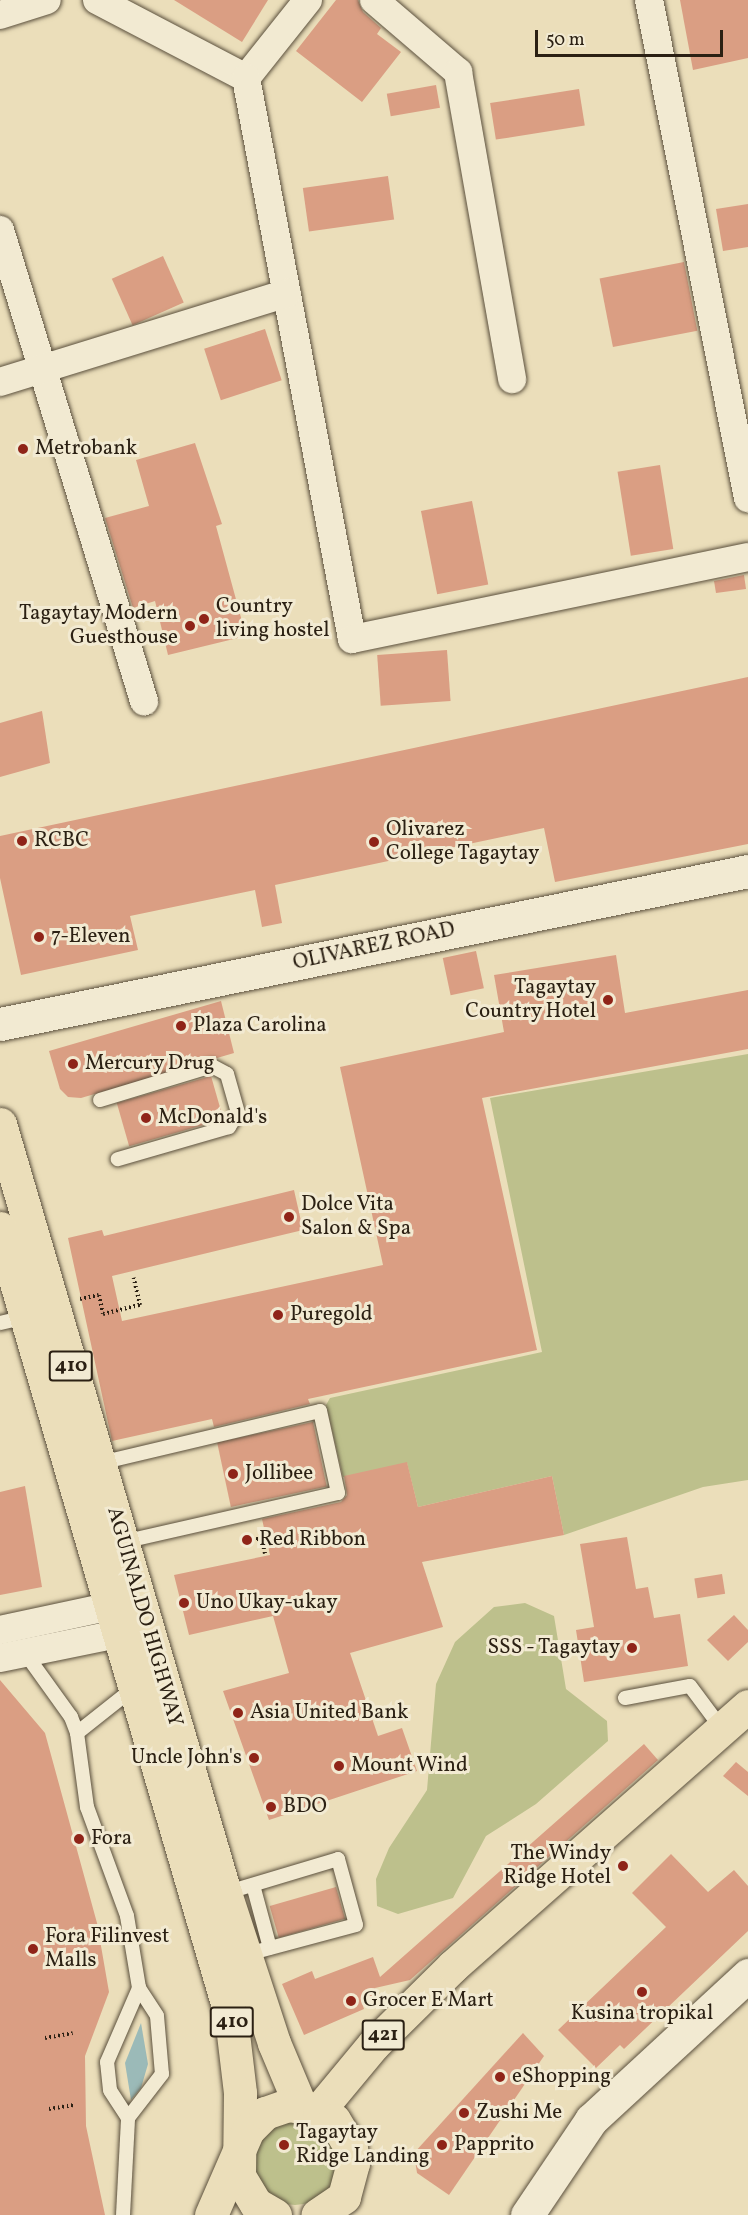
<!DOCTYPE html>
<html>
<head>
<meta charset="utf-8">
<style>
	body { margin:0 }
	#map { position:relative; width:748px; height:2215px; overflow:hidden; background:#ebdeba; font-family:Vollkorn,serif }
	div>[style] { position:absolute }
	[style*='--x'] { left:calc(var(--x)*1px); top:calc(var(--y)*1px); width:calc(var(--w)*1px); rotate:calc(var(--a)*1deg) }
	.green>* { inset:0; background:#bdc08c }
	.round { border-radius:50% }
	.water>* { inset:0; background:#9bbab8 }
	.building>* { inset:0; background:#da9e83; transform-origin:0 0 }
	.path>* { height:4px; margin-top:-2px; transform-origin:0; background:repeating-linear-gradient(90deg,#2b2013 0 1.5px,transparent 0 4.5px) }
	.roads { filter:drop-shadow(0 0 2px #5b503d) drop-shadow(0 0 2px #5b503d) }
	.lane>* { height:14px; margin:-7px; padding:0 7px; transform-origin:7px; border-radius:7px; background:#f2ead2 }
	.street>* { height:28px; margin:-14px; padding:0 14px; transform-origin:14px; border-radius:14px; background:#f2ead2 }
	.secondary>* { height:33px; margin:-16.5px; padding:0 16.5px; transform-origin:16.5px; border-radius:16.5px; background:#f2ead2 }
	.primary>* { height:33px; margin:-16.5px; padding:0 16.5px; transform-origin:16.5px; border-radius:16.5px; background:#ebdeba }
	.dots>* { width:16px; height:16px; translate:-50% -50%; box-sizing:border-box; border:3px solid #f2ead2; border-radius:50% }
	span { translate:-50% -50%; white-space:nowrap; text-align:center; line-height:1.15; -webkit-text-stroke:6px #f2ead2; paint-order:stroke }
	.shield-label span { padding:2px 4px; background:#f2ead2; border:2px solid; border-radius:4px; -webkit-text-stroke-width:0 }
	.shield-label { font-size:20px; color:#2b2013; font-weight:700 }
	.poi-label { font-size:21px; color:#2b2013 }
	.left { translate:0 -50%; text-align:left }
	.right { translate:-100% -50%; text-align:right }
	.street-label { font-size:21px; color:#2b2013 }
	.scale { position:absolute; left:535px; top:30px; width:188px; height:27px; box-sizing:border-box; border:3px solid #2b2013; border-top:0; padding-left:8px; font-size:18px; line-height:21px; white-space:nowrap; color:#2b2013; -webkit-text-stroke:4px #f2ead2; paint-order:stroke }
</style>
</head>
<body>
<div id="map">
	<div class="green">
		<div style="clip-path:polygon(748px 1054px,748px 1480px,703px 1487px,564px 1535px,552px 1476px,418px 1507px,407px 1463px,343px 1477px,326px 1405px,330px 1398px,542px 1352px,490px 1098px)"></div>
		<div style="clip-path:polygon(525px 1603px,554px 1616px,566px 1689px,607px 1721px,608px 1741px,536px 1804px,486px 1836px,453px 1898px,398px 1914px,377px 1906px,376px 1879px,389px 1848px,427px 1790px,436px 1684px,455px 1642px,494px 1607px)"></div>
		<div class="round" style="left:253px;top:2121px;width:84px;height:84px"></div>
	</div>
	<div class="water">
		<div style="clip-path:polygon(141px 2023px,148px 2064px,141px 2088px,131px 2100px,125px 2063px)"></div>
	</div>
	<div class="building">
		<div style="clip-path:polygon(174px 0,268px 0,242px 42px)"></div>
		<div style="clip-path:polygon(336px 0,358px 0,363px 12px,381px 28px,377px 34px,401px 52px,362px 102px,296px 51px)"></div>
		<div style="clip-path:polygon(680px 0,748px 0,748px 58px,693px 70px)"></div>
		<div style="left:436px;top:85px;width:23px;height:50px;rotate:80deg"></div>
		<div style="left:579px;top:89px;width:37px;height:90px;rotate:81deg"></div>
		<div style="left:388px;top:176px;width:44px;height:86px;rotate:82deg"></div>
		<div style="clip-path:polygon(748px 204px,748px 247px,723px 251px,716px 209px)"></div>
		<div style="left:163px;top:256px;width:51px;height:56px;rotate:66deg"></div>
		<div style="left:684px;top:262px;width:70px;height:86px;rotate:79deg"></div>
		<div style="left:265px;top:329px;width:54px;height:64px;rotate:72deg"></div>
		<div style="clip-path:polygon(195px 443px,222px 524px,216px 526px,246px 636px,168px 655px,155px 601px,133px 608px,105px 518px,149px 506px,136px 460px)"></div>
		<div style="left:660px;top:465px;width:85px;height:43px;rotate:81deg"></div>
		<div style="left:472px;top:501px;width:85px;height:52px;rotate:79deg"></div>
		<div style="clip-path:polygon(744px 575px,746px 589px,716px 593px,714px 581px)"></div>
		<div style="left:447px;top:650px;width:51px;height:70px;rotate:86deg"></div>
		<div style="clip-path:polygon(748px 677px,748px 844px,555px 882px,544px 828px,275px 885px,282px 923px,262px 927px,255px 890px,130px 916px,138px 950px,21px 975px,0 878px,0 836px)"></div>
		<div style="clip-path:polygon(42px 711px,50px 763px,0 777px,0 723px)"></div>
		<div style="left:476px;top:951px;width:38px;height:34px;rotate:78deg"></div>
		<div style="clip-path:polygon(616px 955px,625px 1013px,748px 990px,748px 1049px,482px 1098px,537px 1350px,308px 1399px,310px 1404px,214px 1427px,212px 1419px,112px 1441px,68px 1238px,102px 1230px,104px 1236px,294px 1190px,303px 1230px,112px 1276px,122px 1321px,383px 1265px,340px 1067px,504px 1032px,494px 975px)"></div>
		<div style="clip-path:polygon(221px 1001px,234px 1053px,81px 1098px,68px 1097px,60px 1089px,49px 1051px)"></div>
		<div style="left:211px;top:1076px;width:45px;height:98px;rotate:74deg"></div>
		<div style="left:313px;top:1422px;width:66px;height:98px;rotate:78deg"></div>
		<div style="clip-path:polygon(407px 1462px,418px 1507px,552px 1476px,564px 1535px,422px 1562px,443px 1627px,350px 1653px,378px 1736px,402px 1728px,417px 1771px,269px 1820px,223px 1691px,289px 1673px,273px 1616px,189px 1635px,174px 1575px,270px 1555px,262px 1519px,341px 1502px,347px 1495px,344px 1476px)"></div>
		<div style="clip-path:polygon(25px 1486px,42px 1587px,0 1595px,0 1492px)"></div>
		<div style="clip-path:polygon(627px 1537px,636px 1589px,648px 1587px,654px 1618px,680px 1614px,688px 1666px,584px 1682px,576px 1630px,594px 1627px,580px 1544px)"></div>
		<div style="left:722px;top:1574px;width:20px;height:28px;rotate:81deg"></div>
		<div style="clip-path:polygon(734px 1615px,748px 1630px,748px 1642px,728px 1661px,707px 1640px)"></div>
		<div style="clip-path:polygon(0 1680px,45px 1733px,97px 1923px,109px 1992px,85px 2056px,86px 2126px,105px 2215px,0 2215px)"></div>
		<div style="clip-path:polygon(644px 1744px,658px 1760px,410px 1980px,375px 1988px,377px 1994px,361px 2000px,364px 2009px,304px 2035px,282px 1984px,312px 1971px,315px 1979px,373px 1957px,380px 1977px)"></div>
		<div style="clip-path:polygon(736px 1762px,748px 1772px,748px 1796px,723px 1776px)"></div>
		<div style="clip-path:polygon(671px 1854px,708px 1892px,734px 1870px,748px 1886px,748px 1931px,624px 2049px,620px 2045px,596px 2068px,558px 2030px,666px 1927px,632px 1893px)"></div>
		<div style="left:336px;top:1887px;width:33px;height:69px;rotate:74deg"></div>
		<div style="clip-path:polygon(523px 2033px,544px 2056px,449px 2195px,417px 2173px,414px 2153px)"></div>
	</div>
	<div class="path">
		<div style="--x:80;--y:1299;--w:19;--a:-12"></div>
		<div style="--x:99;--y:1295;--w:19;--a:78"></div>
		<div style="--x:103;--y:1314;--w:38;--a:-14"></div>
		<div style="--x:140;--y:1305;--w:28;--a:-103"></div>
		<div style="--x:260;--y:1530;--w:24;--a:78"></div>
		<div style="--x:252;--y:1540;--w:10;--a:-11"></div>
		<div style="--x:45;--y:2038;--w:28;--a:-10"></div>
		<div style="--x:49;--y:2109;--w:25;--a:-9"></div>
	</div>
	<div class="roads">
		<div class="lane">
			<div style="--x:100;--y:1100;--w:117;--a:-16.9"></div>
			<div style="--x:212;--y:1066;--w:17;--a:28"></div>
			<div style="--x:227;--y:1074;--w:41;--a:74.2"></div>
			<div style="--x:238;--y:1113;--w:17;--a:123"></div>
			<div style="--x:229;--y:1127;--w:116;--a:163.9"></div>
			<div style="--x:0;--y:1323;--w:28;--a:-13"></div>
			<div style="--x:100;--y:1463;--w:226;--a:-13.3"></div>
			<div style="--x:320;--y:1411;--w:84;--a:77.6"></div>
			<div style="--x:338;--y:1493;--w:221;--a:167.2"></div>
			<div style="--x:25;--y:1653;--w:79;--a:54.3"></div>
			<div style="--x:71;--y:1717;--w:17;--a:69"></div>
			<div style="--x:77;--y:1733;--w:75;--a:82.3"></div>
			<div style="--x:87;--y:1807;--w:116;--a:69.8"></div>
			<div style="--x:127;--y:1916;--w:73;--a:80.5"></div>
			<div style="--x:139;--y:1988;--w:33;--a:57"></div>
			<div style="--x:157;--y:2016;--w:58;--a:85.1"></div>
			<div style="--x:162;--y:2074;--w:56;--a:127.7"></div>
			<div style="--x:625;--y:1698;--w:66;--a:-10.5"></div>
			<div style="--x:690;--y:1686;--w:54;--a:53.3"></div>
			<div style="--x:77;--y:1733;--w:74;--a:-38.4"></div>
			<div style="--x:253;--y:1885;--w:65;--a:74.9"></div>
			<div style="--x:225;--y:1893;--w:118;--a:-16.7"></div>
			<div style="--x:338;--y:1859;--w:68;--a:74.7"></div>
			<div style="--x:356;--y:1925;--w:116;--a:165"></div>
			<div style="--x:123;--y:2215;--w:97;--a:-87"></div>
			<div style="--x:128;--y:2118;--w:33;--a:-123"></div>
			<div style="--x:110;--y:2090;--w:28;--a:-96"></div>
			<div style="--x:107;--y:2062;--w:81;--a:-66.6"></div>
		</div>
		<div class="street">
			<div style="--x:97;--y:0;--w:168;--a:27.6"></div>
			<div style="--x:308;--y:0;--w:100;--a:128.5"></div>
			<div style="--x:246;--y:78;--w:571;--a:79.3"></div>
			<div style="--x:352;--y:639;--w:404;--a:-11.7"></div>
			<div style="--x:374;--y:0;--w:111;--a:40.6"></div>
			<div style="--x:458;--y:72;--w:312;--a:80"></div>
			<div style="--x:649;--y:0;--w:508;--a:78.76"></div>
			<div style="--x:0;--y:15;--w:49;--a:-17.7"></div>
			<div style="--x:0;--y:230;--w:493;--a:73"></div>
			<div style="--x:0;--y:382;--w:300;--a:-17.2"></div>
			<div style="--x:0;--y:1630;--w:134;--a:-12.1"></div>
			<div style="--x:0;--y:1658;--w:145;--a:-11.5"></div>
		</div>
		<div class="secondary">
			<div style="--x:0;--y:1024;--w:763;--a:-11.56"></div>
			<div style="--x:527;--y:2215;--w:115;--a:-56"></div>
			<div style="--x:591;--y:2120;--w:214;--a:-42.7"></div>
		</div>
		<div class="primary">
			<div style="--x:0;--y:1124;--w:801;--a:73.69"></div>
			<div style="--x:225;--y:1893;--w:158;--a:71.9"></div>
			<div style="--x:274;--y:2043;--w:67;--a:67.2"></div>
			<div style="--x:0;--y:1228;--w:822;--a:73.68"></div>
			<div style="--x:231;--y:2017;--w:77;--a:83.2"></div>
			<div style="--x:240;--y:2093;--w:83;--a:90.7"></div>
			<div style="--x:239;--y:2176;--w:33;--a:59"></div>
			<div style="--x:256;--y:2204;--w:22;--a:30"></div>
			<div style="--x:319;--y:2110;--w:85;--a:-50.3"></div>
			<div style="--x:373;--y:2045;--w:112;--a:-44.6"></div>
			<div style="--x:453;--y:1966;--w:393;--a:-41.4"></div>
			<div style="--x:211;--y:2215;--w:93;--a:-66.5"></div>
			<div style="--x:248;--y:2130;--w:24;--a:-45"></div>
			<div style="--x:265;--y:2113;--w:24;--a:-19"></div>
			<div style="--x:288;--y:2105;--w:31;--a:9"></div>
			<div style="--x:319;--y:2110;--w:18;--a:34"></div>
			<div style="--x:334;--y:2120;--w:33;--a:59"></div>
			<div style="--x:351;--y:2148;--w:15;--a:82"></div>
			<div style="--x:353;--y:2163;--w:35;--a:105"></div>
			<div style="--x:344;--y:2197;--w:32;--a:146"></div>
		</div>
	</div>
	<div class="dots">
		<div style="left:23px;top:449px;background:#8f2418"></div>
		<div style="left:204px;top:619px;background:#8f2418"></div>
		<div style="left:190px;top:626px;background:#8f2418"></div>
		<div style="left:22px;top:841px;background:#8f2418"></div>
		<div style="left:374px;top:842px;background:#8f2418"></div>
		<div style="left:39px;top:937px;background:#8f2418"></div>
		<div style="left:608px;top:1000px;background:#8f2418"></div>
		<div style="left:181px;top:1026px;background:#8f2418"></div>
		<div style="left:73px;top:1064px;background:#8f2418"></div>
		<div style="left:146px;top:1118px;background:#8f2418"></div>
		<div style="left:289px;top:1217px;background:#8f2418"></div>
		<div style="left:278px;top:1315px;background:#8f2418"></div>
		<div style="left:233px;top:1474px;background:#8f2418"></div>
		<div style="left:247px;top:1540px;background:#8f2418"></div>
		<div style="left:184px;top:1603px;background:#8f2418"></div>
		<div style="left:632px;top:1648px;background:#8f2418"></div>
		<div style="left:238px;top:1713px;background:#8f2418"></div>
		<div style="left:254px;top:1758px;background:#8f2418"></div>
		<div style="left:339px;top:1766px;background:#8f2418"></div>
		<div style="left:271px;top:1807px;background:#8f2418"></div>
		<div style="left:79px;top:1839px;background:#8f2418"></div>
		<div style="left:623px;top:1866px;background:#8f2418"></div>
		<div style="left:33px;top:1949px;background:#8f2418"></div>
		<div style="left:642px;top:1992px;background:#8f2418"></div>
		<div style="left:351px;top:2001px;background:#8f2418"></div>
		<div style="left:500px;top:2077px;background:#8f2418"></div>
		<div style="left:464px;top:2113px;background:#8f2418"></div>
		<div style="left:284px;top:2145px;background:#8f2418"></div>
		<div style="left:442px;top:2145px;background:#8f2418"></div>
	</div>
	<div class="shield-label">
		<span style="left:71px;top:1366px">410</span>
		<span style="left:232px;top:2022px">410</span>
		<span style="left:383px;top:2035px">421</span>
	</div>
	<div class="poi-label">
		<span class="left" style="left:35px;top:449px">Metrobank</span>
		<span class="left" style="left:216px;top:619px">Country<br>living hostel</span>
		<span class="right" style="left:178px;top:626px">Tagaytay Modern<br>Guesthouse</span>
		<span class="left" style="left:386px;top:842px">Olivarez<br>College Tagaytay</span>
		<span class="left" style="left:34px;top:841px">RCBC</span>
		<span class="left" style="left:51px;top:937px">7-Eleven</span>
		<span class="right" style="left:596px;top:1000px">Tagaytay<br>Country Hotel</span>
		<span class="left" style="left:193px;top:1026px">Plaza Carolina</span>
		<span class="left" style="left:85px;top:1064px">Mercury Drug</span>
		<span class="left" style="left:158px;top:1118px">McDonald's</span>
		<span class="left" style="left:301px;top:1217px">Dolce Vita<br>Salon &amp; Spa</span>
		<span class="left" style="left:290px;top:1315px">Puregold</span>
		<span class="left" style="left:245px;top:1474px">Jollibee</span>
		<span class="left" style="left:259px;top:1540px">Red Ribbon</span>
		<span class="left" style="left:196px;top:1603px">Uno Ukay-ukay</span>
		<span class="right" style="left:620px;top:1648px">SSS - Tagaytay</span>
		<span class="left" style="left:250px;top:1713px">Asia United Bank</span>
		<span class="right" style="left:242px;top:1758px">Uncle John's</span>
		<span class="left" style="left:351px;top:1766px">Mount Wind</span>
		<span class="left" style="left:283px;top:1807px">BDO</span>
		<span class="left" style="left:91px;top:1839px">Fora</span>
		<span class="right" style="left:611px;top:1866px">The Windy<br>Ridge Hotel</span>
		<span class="left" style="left:45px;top:1949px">Fora Filinvest<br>Malls</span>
		<span class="left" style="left:363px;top:2001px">Grocer E Mart</span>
		<span style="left:642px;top:2014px">Kusina tropikal</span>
		<span class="left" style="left:512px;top:2077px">eShopping</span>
		<span class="left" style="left:476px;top:2113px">Zushi Me</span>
		<span class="left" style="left:296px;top:2145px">Tagaytay<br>Ridge Landing</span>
		<span class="left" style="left:454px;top:2145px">Papprito</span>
	</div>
	<div class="street-label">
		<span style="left:374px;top:947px;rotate:-12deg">OLIVAREZ ROAD</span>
		<span style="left:144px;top:1617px;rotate:74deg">AGUINALDO HIGHWAY</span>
	</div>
	<div class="scale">50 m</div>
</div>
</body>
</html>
